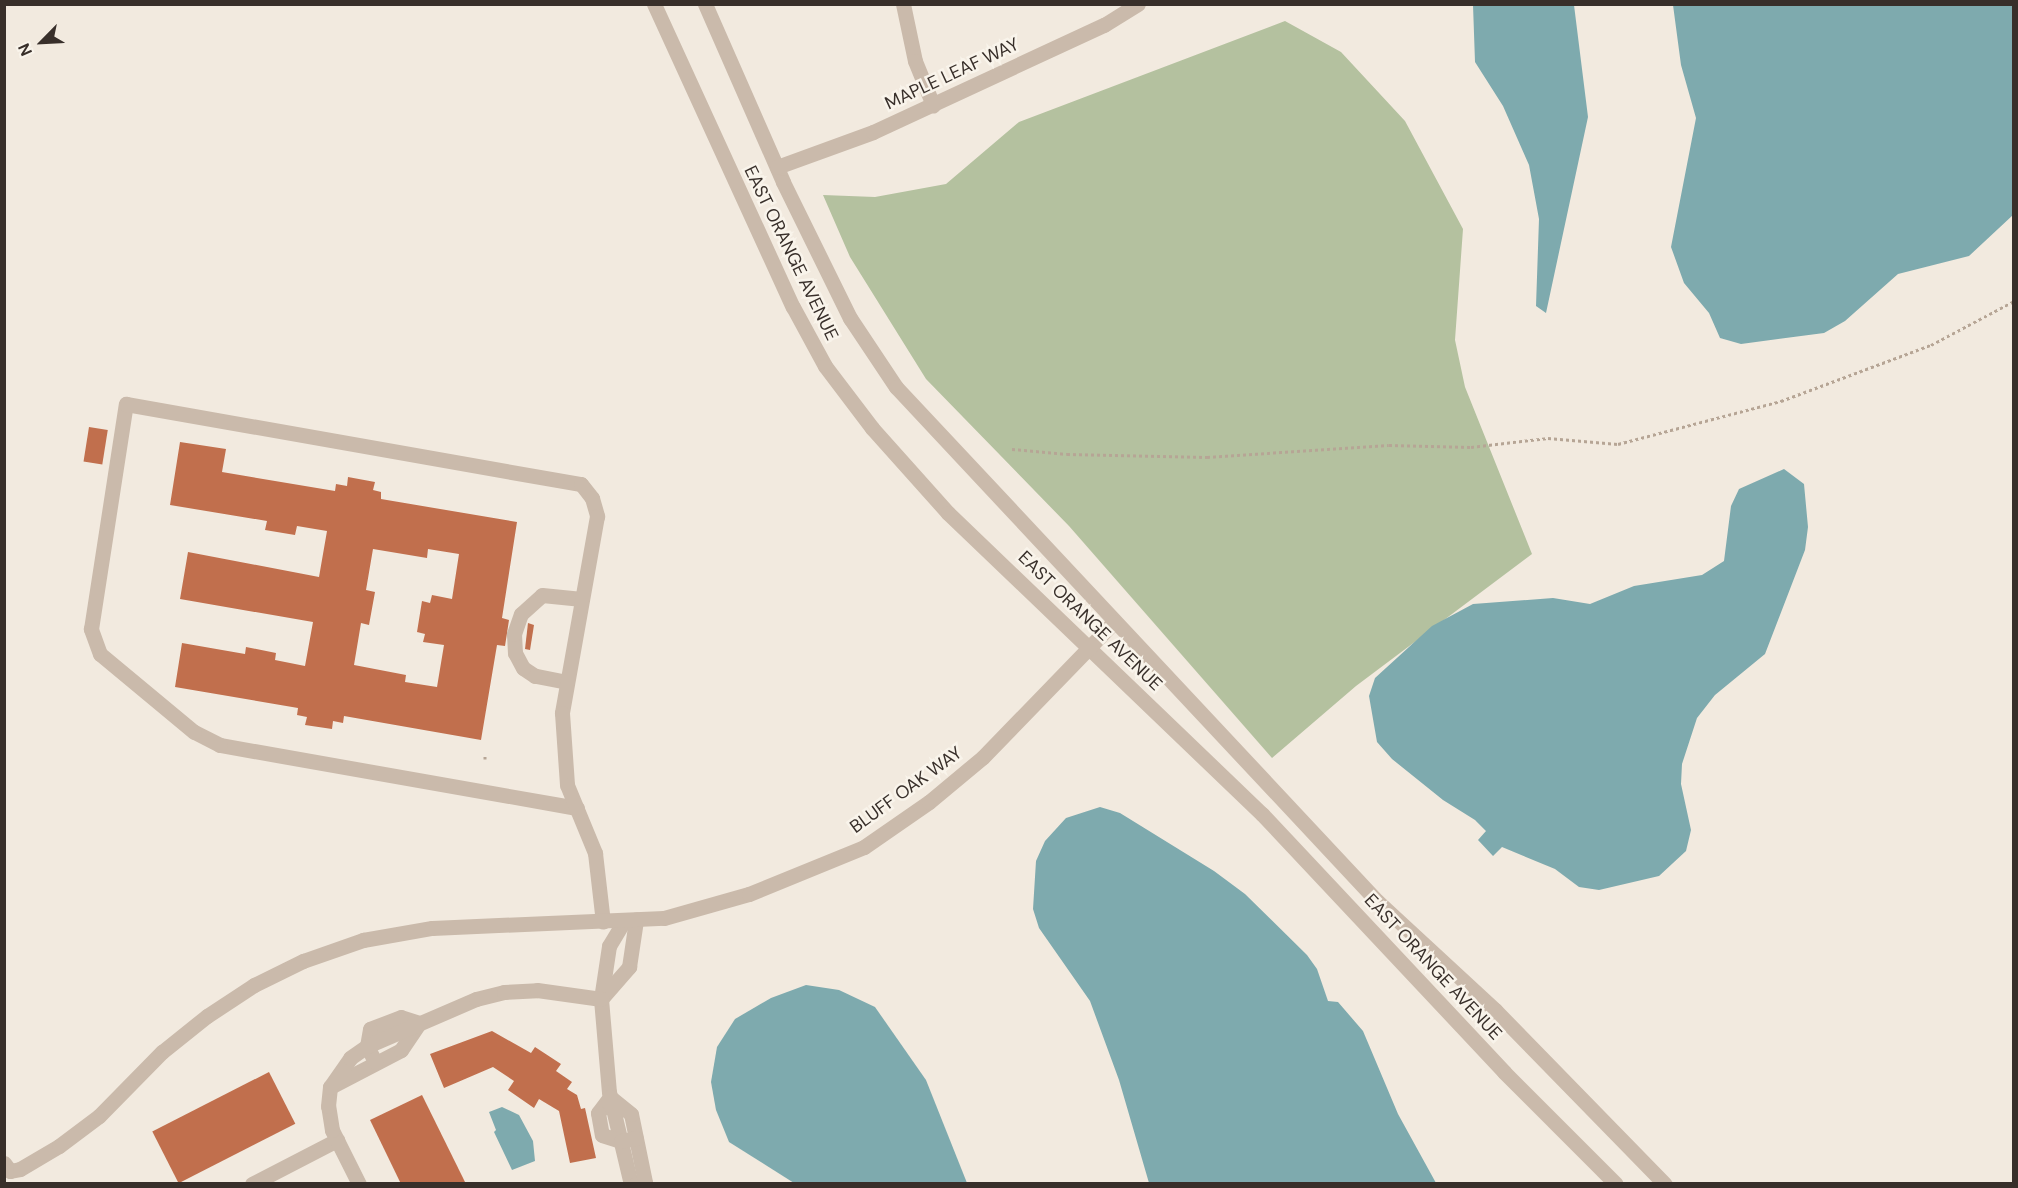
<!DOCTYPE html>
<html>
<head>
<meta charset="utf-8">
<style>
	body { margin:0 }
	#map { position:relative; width:2018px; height:1188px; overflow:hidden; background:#f2eadf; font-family:"DM Sans",sans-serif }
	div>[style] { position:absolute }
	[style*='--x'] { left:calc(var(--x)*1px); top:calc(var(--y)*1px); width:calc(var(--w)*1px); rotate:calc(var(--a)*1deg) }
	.green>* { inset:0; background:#b4c19f }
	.water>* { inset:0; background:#7eaaae }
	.building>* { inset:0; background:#c16f4d; transform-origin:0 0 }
	.path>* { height:3px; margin-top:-1.5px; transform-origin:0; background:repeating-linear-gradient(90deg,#b6a595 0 3px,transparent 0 6px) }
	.minor>* { height:15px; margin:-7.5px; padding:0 7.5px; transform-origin:7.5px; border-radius:7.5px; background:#cabaab }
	span { translate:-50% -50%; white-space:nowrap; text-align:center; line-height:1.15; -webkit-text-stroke:5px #f9f4eb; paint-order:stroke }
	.street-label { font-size:18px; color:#382f2a }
	.frame { position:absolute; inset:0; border:6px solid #382f2a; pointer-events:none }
	.north { position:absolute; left:12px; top:12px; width:60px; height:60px; -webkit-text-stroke:4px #f9f4eb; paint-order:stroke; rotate:246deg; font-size:16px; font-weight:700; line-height:24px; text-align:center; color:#382f2a }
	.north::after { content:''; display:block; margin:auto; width:21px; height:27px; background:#382f2a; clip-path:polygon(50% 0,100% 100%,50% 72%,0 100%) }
</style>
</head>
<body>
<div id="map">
	<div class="green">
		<div style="clip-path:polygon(1285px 21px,1341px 52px,1405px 121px,1463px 229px,1455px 340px,1465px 387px,1532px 554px,1356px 686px,1272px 758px,1069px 526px,926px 379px,850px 257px,823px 195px,875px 197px,946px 184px,1019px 122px)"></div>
	</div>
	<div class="water">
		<div style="clip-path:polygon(1473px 5px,1574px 5px,1588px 117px,1546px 313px,1536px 306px,1539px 219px,1529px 165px,1503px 106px,1475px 62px)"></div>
		<div style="clip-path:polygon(1673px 5px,2013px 5px,2013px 215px,1969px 256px,1898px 274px,1845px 321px,1824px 333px,1741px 344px,1720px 338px,1709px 313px,1684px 283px,1671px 247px,1696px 118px,1681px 65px)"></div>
		<div style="clip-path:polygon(1784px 469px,1804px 484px,1808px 527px,1805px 550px,1765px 654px,1715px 695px,1697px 718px,1682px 764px,1681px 784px,1691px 830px,1686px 851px,1659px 876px,1599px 890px,1579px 887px,1555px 869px,1502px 847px,1493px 856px,1478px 840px,1486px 831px,1475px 820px,1443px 800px,1392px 759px,1377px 742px,1369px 696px,1375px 678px,1432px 626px,1473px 604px,1553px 598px,1590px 604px,1634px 586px,1702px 575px,1724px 561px,1731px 506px,1739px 489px)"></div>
		<div style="clip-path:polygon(1100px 807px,1120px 813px,1214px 871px,1245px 894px,1307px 955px,1317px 969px,1328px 1001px,1338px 1002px,1363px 1031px,1398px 1114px,1436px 1183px,1149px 1183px,1119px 1080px,1090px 1001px,1039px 928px,1033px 909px,1036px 861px,1045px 841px,1066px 818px)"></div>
		<div style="clip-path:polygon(806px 985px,839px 990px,875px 1007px,926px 1080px,967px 1183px,794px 1183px,729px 1142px,716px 1110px,711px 1082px,717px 1047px,735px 1019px,771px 998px)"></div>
		<div style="clip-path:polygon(502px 1107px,519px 1115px,533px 1141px,535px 1161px,512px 1170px,494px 1132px,496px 1130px,489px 1112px)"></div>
	</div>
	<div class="building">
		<div style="left:89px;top:427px;width:19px;height:35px;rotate:9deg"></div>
		<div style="clip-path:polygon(evenodd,180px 442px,226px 449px,222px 472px,335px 491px,336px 484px,347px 486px,348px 477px,375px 482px,373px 490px,381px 492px,381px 499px,517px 522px,502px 618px,509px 620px,505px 646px,497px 645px,481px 740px,344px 716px,343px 723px,333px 721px,332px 729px,305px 725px,307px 717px,297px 715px,298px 708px,175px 687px,182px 643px,245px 654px,246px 647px,276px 653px,275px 660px,305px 666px,313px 622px,180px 599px,188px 552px,319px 577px,327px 531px,297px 526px,295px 535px,265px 530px,267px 521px,170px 505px,180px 442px,373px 549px,427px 558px,428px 549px,459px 554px,452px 599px,432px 595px,430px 603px,422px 601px,417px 632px,425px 634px,423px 642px,444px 645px,437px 687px,405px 682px,406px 675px,354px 665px,361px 623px,369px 625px,375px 592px,366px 590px,373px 549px)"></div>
		<div style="clip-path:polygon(528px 623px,534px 625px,530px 650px,525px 649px)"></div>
		<div style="clip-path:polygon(492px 1031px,531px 1053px,535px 1047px,561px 1064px,556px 1071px,572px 1082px,567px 1089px,577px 1095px,581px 1109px,585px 1108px,596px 1158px,570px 1163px,559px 1111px,539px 1099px,534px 1108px,508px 1090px,514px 1081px,493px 1067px,444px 1088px,430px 1054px)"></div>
		<div style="left:269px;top:1072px;width:58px;height:131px;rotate:63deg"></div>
		<div style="clip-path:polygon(422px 1095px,466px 1184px,401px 1184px,370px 1120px)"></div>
	</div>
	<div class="path">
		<div style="--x:1012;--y:449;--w:55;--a:5.2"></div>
		<div style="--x:1067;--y:454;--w:140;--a:1.2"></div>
		<div style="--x:1207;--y:457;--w:182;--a:-3.8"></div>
		<div style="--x:1389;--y:445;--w:82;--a:1.4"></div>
		<div style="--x:1471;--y:447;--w:78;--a:-6.7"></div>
		<div style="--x:1548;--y:438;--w:70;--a:4.9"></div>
		<div style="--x:1618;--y:444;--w:169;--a:-14.8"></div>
		<div style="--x:1781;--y:401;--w:160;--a:-20.5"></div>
		<div style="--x:1931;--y:345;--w:94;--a:-27.9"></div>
		<div style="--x:485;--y:759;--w:4;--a:-90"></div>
	</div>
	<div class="minor">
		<div style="--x:654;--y:4;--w:333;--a:65.4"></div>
		<div style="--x:793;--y:307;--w:67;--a:61.5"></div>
		<div style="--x:825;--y:366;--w:78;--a:52.8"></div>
		<div style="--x:872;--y:428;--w:114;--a:48.2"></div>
		<div style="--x:948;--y:513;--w:435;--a:43.8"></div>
		<div style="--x:1262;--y:814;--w:354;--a:46.8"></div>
		<div style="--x:1504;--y:1072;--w:158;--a:45"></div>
		<div style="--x:705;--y:4;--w:194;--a:66.3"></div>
		<div style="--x:783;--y:182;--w:152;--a:63.8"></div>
		<div style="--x:850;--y:318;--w:83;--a:56.3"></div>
		<div style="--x:896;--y:387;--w:704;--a:46.9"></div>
		<div style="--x:1377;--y:901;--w:161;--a:42.7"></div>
		<div style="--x:1495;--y:1010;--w:243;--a:45.7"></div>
		<div style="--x:903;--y:4;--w:58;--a:78.1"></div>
		<div style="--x:915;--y:61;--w:48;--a:67.8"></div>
		<div style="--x:777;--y:167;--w:102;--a:-20"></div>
		<div style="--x:873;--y:132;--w:255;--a:-24.9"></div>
		<div style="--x:1104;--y:25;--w:40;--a:-32"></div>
		<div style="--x:567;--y:682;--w:33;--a:-169"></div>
		<div style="--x:535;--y:676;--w:14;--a:-146"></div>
		<div style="--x:523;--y:668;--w:17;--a:-118"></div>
		<div style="--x:515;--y:653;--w:19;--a:-93"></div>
		<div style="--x:514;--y:634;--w:21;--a:-71"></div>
		<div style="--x:521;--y:614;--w:28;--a:-42"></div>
		<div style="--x:542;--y:595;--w:40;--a:5.7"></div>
		<div style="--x:577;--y:808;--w:363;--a:-170"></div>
		<div style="--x:220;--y:745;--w:29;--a:-153"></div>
		<div style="--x:194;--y:732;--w:122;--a:-140.3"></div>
		<div style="--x:100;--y:654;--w:27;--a:-110"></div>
		<div style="--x:91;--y:629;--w:228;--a:-81.2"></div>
		<div style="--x:126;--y:404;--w:462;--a:10"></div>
		<div style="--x:581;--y:484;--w:18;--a:52"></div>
		<div style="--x:592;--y:498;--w:19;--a:74"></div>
		<div style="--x:597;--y:516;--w:200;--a:100.1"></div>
		<div style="--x:562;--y:713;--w:72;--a:86"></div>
		<div style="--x:567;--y:785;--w:74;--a:67.6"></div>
		<div style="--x:595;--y:853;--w:69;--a:83.4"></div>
		<div style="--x:624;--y:921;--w:29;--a:121"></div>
		<div style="--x:609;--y:946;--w:54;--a:98.6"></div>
		<div style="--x:601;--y:999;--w:93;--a:85.1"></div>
		<div style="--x:609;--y:1092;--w:95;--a:76.6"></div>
		<div style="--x:601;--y:999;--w:43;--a:-48.8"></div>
		<div style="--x:629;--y:967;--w:48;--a:-81.5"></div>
		<div style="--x:330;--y:1087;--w:80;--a:-27.5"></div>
		<div style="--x:401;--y:1050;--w:32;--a:-56"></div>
		<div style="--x:419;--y:1023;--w:19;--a:-162"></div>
		<div style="--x:401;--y:1017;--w:33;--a:159"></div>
		<div style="--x:370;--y:1029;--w:17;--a:100"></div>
		<div style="--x:367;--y:1046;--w:18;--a:63"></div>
		<div style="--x:4;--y:1163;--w:10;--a:53"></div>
		<div style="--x:10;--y:1171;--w:10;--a:-11"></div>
		<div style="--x:20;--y:1169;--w:45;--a:-30.5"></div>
		<div style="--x:59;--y:1146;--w:50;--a:-36.9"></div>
		<div style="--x:99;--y:1116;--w:90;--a:-45.5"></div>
		<div style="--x:162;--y:1052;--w:58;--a:-38.7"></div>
		<div style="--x:207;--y:1016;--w:56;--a:-33.4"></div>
		<div style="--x:254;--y:985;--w:55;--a:-26.1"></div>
		<div style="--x:303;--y:961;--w:64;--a:-19.3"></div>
		<div style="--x:363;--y:940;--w:70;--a:-9.9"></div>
		<div style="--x:432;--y:928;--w:232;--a:-2.5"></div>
		<div style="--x:664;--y:918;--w:88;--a:-15.8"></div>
		<div style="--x:749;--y:894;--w:124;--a:-22.2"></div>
		<div style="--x:864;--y:847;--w:79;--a:-34.7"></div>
		<div style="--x:929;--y:802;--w:70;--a:-39.8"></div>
		<div style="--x:983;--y:757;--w:188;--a:-45.9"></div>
		<div style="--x:252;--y:1184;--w:96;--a:-27.4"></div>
		<div style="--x:359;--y:1184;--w:60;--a:-116.6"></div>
		<div style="--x:332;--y:1130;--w:24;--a:-99"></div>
		<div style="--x:328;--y:1106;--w:19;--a:-84"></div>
		<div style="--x:330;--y:1087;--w:35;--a:-55"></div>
		<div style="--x:350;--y:1058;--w:21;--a:-35"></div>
		<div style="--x:367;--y:1046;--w:119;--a:-23.3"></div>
		<div style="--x:476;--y:999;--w:29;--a:-14"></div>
		<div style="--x:504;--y:992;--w:33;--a:-3"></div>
		<div style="--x:537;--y:990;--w:65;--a:8"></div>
		<div style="--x:636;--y:1184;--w:9;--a:-13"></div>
		<div style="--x:645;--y:1182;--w:69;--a:-101.6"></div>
		<div style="--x:631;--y:1114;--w:27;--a:-141"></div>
		<div style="--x:610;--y:1097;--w:20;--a:127"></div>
		<div style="--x:598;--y:1113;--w:22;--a:80"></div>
		<div style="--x:602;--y:1135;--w:20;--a:18"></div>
		<div style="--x:621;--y:1141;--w:15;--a:-11"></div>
	</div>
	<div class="street-label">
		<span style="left:952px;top:74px;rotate:-25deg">MAPLE LEAF WAY</span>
		<span style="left:791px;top:253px;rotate:64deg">EAST ORANGE AVENUE</span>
		<span style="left:1090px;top:621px;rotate:44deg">EAST ORANGE AVENUE</span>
		<span style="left:906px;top:790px;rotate:-36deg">BLUFF OAK WAY</span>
		<span style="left:1433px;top:967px;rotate:47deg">EAST ORANGE AVENUE</span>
	</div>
	<div class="frame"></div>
	<div class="north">N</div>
</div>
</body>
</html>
